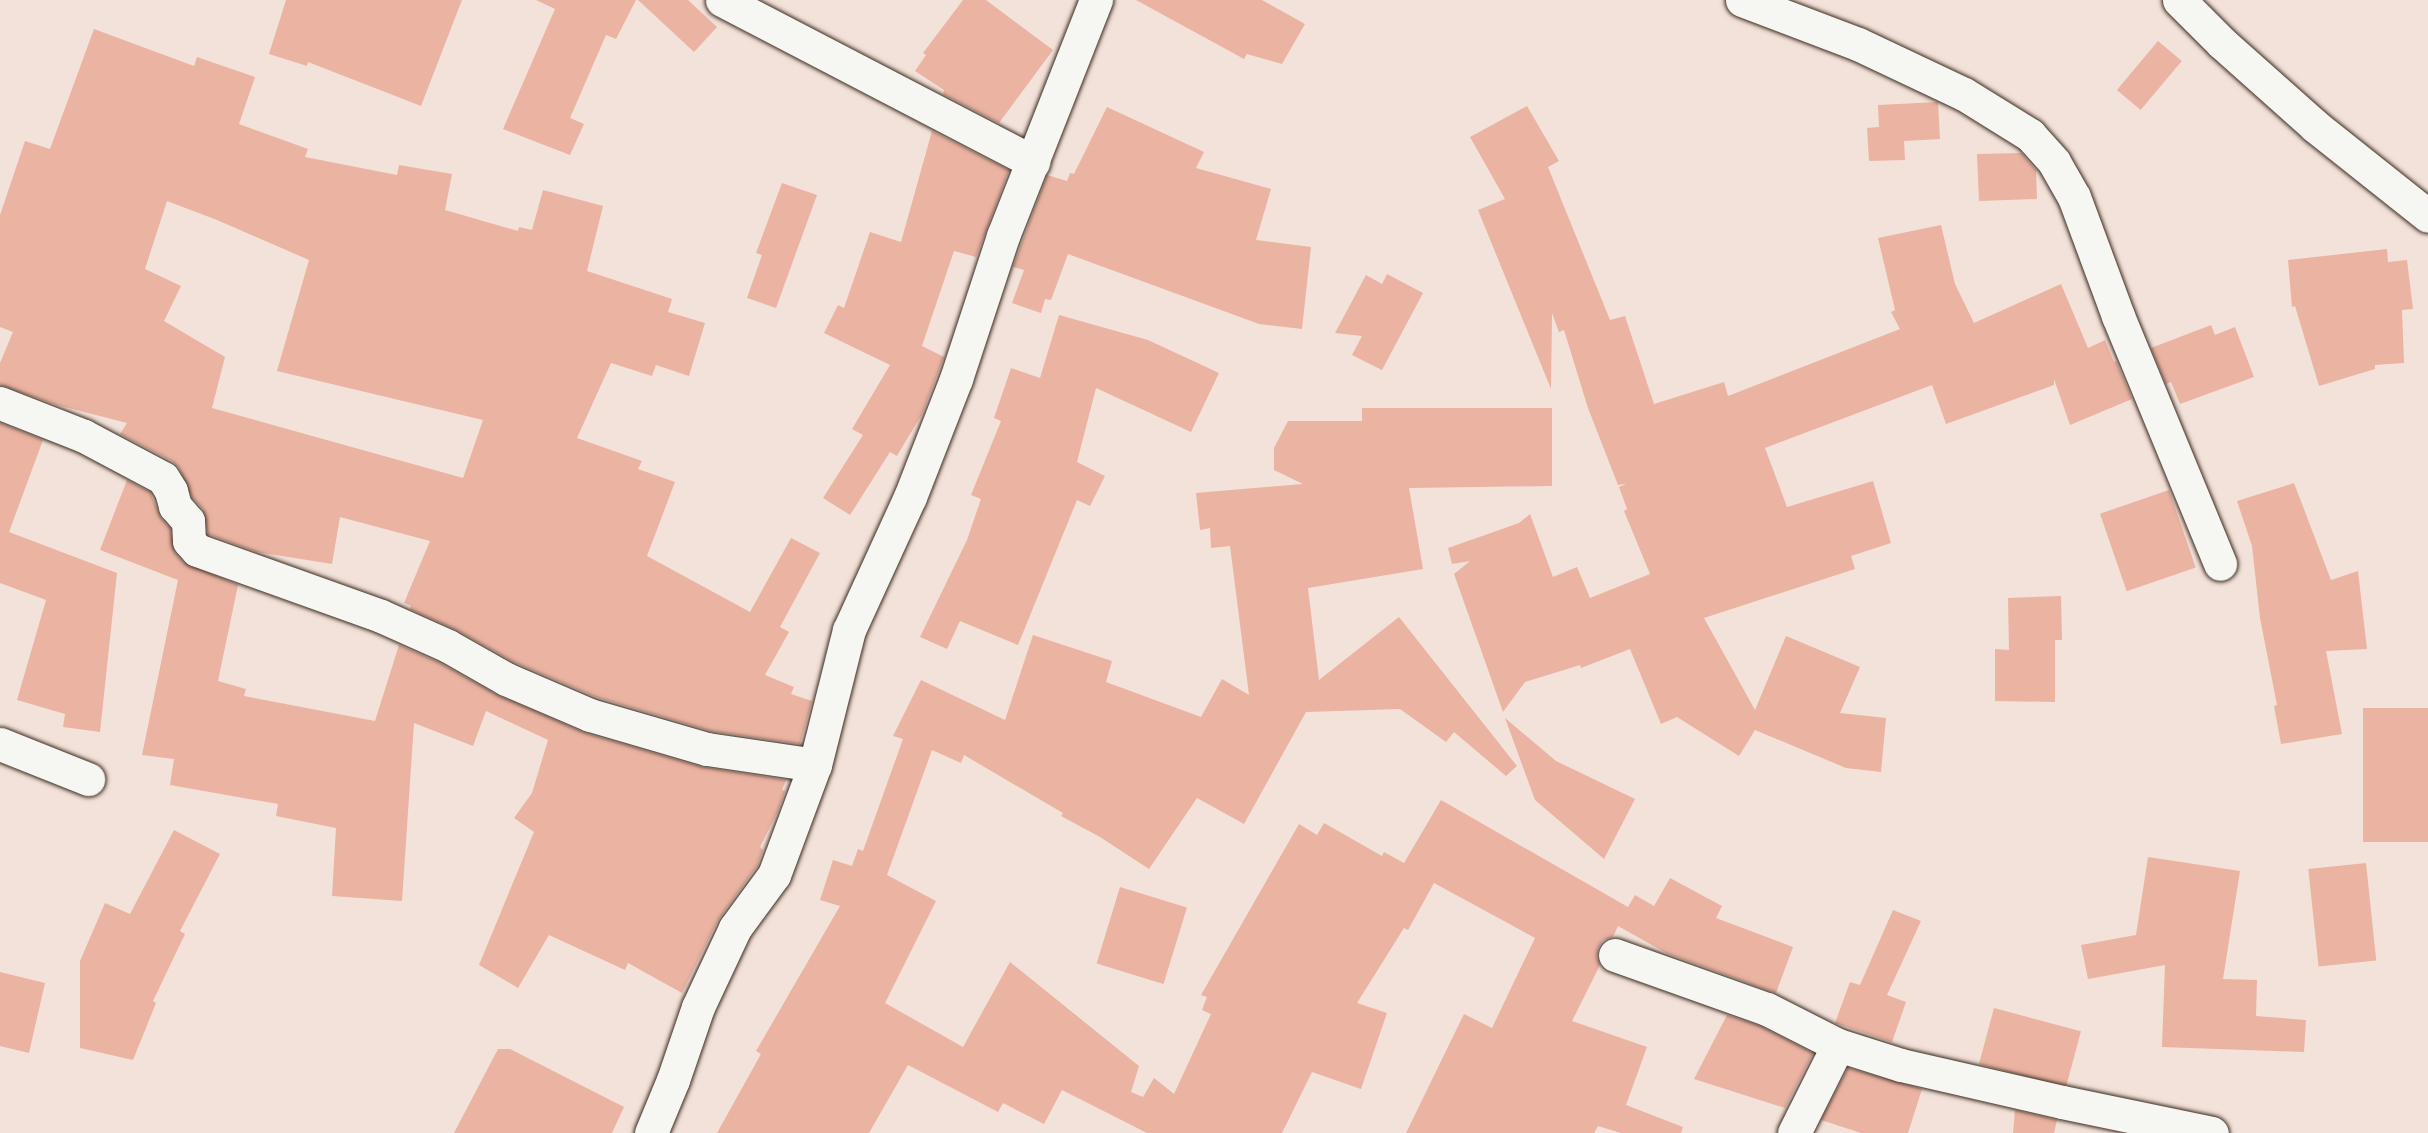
<!DOCTYPE html>
<html>
<head>
<meta charset="utf-8">
<style>
	body { margin:0 }
	#map { position:relative; width:2428px; height:1133px; overflow:hidden; background:#f3e2da; font-family:Sriracha,sans-serif }
	div>[style] { position:absolute }
	[style*='--x'] { left:calc(var(--x)*1px); top:calc(var(--y)*1px); width:calc(var(--w)*1px); rotate:calc(var(--a)*1deg) }
	.building>* { inset:0; background:#ebb3a2; transform-origin:0 0 }
	.roads { filter:drop-shadow(0 0 2px #3b2a1e) drop-shadow(0 0 2px #3b2a1e) }
	.street>* { height:33px; margin:-16.5px; padding:0 16.5px; transform-origin:16.5px; border-radius:16.5px; background:#f6f6f2 }
	span { translate:-50% -50%; white-space:nowrap; text-align:center; line-height:1.15; -webkit-text-stroke:4.5px #f6f6f2; paint-order:stroke }
</style>
</head>
<body>
<div id="map">
	<div class="building">
		<div style="clip-path:polygon(286px 0,462px 0,421px 106px,308px 62px,307px 66px,269px 54px)"></div>
		<div style="clip-path:polygon(536px 0,636px 0,616px 39px,606px 35px,570px 118px,584px 124px,570px 155px,503px 129px,555px 9px)"></div>
		<div style="clip-path:polygon(638px 0,688px 0,717px 27px,694px 52px)"></div>
		<div style="clip-path:polygon(963px 0,986px 0,1053px 50px,999px 123px,943px 94px,944px 90px,915px 71px,926px 55px,923px 53px)"></div>
		<div style="clip-path:polygon(1136px 0,1262px 0,1305px 24px,1282px 64px,1247px 54px,1244px 59px)"></div>
		<div style="clip-path:polygon(evenodd,94px 29px,194px 66px,197px 57px,255px 77px,239px 124px,308px 149px,305px 157px,397px 175px,399px 165px,452px 174px,445px 210px,518px 231px,519px 227px,532px 230px,543px 190px,603px 206px,587px 271px,672px 299px,668px 312px,705px 323px,689px 376px,656px 365px,652px 376px,611px 363px,577px 438px,642px 461px,638px 469px,675px 482px,647px 556px,750px 612px,791px 538px,820px 553px,780px 627px,789px 632px,765px 675px,794px 687px,791px 694px,812px 701px,800px 744px,711px 731px,596px 697px,514px 662px,457px 630px,410px 609px,411px 606px,404px 603px,430px 541px,340px 517px,332px 564px,257px 552px,208px 534px,203px 509px,192px 497px,179px 468px,172px 461px,120px 434px,127px 423px,57px 405px,0 385px,0 363px,13px 332px,0 327px,0 215px,25px 141px,50px 149px,94px 29px,167px 201px,217px 220px,309px 260px,277px 371px,483px 420px,463px 478px,212px 408px,225px 357px,164px 321px,181px 286px,145px 269px,167px 201px)"></div>
		<div style="left:2158px;top:41px;width:31px;height:64px;rotate:40deg"></div>
		<div style="clip-path:polygon(1938px 102px,1940px 139px,1904px 141px,1905px 160px,1869px 161px,1867px 128px,1879px 127px,1878px 105px)"></div>
		<div style="clip-path:polygon(1527px 106px,1559px 161px,1548px 167px,1610px 320px,1625px 316px,1654px 404px,1724px 382px,1728px 396px,1900px 329px,1891px 312px,1895px 310px,1878px 238px,1941px 225px,1955px 284px,1974px 323px,2061px 284px,2088px 348px,2105px 340px,2114px 362px,2116px 361px,2132px 399px,2070px 425px,2054px 379px,2054px 385px,1946px 424px,1932px 385px,1765px 448px,1787px 507px,1873px 481px,1891px 543px,1851px 556px,1855px 569px,1704px 618px,1755px 710px,1786px 636px,1860px 667px,1840px 713px,1886px 718px,1881px 772px,1846px 768px,1755px 730px,1739px 756px,1677px 717px,1661px 724px,1630px 649px,1581px 668px,1580px 665px,1525px 682px,1503px 712px,1454px 574px,1470px 561px,1452px 564px,1448px 548px,1519px 523px,1530px 514px,1553px 577px,1577px 567px,1590px 598px,1650px 574px,1624px 511px,1627px 509px,1619px 487px,1626px 484px,1618px 485px,1588px 408px,1564px 330px,1559px 332px,1552px 313px,1551px 389px,1478px 210px,1505px 199px,1470px 137px)"></div>
		<div style="clip-path:polygon(1107px 107px,1204px 152px,1196px 168px,1271px 189px,1256px 240px,1311px 247px,1302px 329px,1259px 324px,1068px 254px,1051px 300px,1045px 299px,1041px 313px,1012px 303px,1024px 270px,1013px 267px,1047px 175px,1067px 181px,1070px 173px,1074px 174px)"></div>
		<div style="clip-path:polygon(932px 131px,1009px 170px,976px 257px,954px 251px,922px 346px,944px 357px,922px 414px,897px 456px,890px 452px,850px 515px,823px 498px,863px 435px,852px 429px,890px 365px,824px 333px,838px 305px,844px 308px,870px 232px,901px 242px)"></div>
		<div style="clip-path:polygon(2021px 153px,2036px 170px,2037px 199px,1979px 201px,1977px 154px)"></div>
		<div style="clip-path:polygon(782px 183px,817px 195px,776px 308px,747px 298px,762px 255px,756px 253px)"></div>
		<div style="clip-path:polygon(2387px 249px,2388px 262px,2407px 260px,2413px 309px,2402px 310px,2404px 363px,2375px 365px,2375px 369px,2319px 386px,2295px 306px,2292px 307px,2288px 260px)"></div>
		<div style="clip-path:polygon(1387px 274px,1423px 293px,1382px 370px,1352px 355px,1362px 336px,1335px 333px,1366px 275px,1382px 284px)"></div>
		<div style="clip-path:polygon(1059px 315px,1148px 340px,1219px 373px,1191px 432px,1096px 388px,1077px 462px,1105px 476px,1090px 506px,1077px 500px,1018px 645px,960px 621px,947px 649px,920px 637px,967px 540px,981px 499px,971px 495px,1001px 421px,994px 418px,1011px 368px,1040px 378px)"></div>
		<div style="clip-path:polygon(2211px 325px,2215px 335px,2235px 327px,2254px 377px,2180px 404px,2171px 382px,2166px 384px,2151px 348px)"></div>
		<div style="clip-path:polygon(1362px 408px,1552px 408px,1552px 486px,1409px 488px,1423px 569px,1308px 588px,1319px 680px,1399px 617px,1517px 766px,1506px 776px,1454px 732px,1446px 742px,1400px 709px,1306px 712px,1244px 824px,1197px 798px,1149px 869px,1100px 837px,1061px 816px,1063px 813px,964px 755px,961px 763px,932px 750px,887px 875px,936px 901px,885px 1003px,963px 1047px,1010px 962px,1139px 1066px,1131px 1092px,1143px 1097px,1154px 1078px,1174px 1094px,1211px 1014px,1202px 1010px,1207px 997px,1201px 995px,1299px 824px,1317px 835px,1324px 823px,1382px 856px,1384px 852px,1404px 863px,1441px 800px,1628px 907px,1635px 895px,1654px 906px,1670px 878px,1722px 906px,1716px 918px,1793px 947px,1776px 993px,1666px 953px,1618px 926px,1613px 937px,1603px 940px,1598px 948px,1597px 958px,1600px 965px,1572px 1021px,1647px 1047px,1626px 1105px,1683px 1127px,1681px 1133px,1621px 1133px,1598px 1126px,1594px 1133px,1406px 1133px,1464px 1014px,1492px 1028px,1535px 938px,1434px 883px,1408px 930px,1404px 928px,1357px 1003px,1387px 1013px,1361px 1089px,1312px 1072px,1282px 1133px,1147px 1133px,1062px 1090px,1044px 1124px,1003px 1103px,998px 1112px,908px 1065px,869px 1133px,717px 1133px,761px 1054px,756px 1051px,840px 906px,820px 900px,833px 860px,852px 866px,858px 849px,863px 851px,903px 739px,893px 736px,921px 680px,1005px 720px,1033px 635px,1112px 661px,1106px 682px,1201px 717px,1222px 679px,1249px 695px,1230px 546px,1211px 548px,1210px 528px,1200px 530px,1196px 493px,1303px 484px,1274px 470px,1274px 448px,1288px 421px,1362px 421px)"></div>
		<div style="clip-path:polygon(0 423px,43px 440px,9px 532px,117px 573px,100px 732px,63px 727px,65px 714px,17px 700px,46px 600px,0 583px)"></div>
		<div style="clip-path:polygon(127px 480px,150px 492px,161px 518px,170px 528px,175px 553px,183px 562px,238px 585px,218px 681px,246px 689px,244px 696px,375px 721px,399px 645px,440px 663px,499px 696px,585px 733px,702px 767px,786px 780px,782px 790px,785px 791px,777px 813px,760px 847px,763px 850px,757px 866px,718px 920px,682px 993px,628px 963px,625px 970px,549px 935px,518px 988px,479px 965px,534px 832px,514px 818px,532px 793px,548px 740px,486px 711px,473px 746px,414px 723px,402px 901px,332px 896px,336px 828px,276px 816px,278px 804px,170px 785px,174px 759px,142px 755px,178px 580px,100px 550px)"></div>
		<div style="clip-path:polygon(2294px 483px,2331px 580px,2358px 571px,2367px 649px,2326px 651px,2342px 734px,2281px 744px,2274px 706px,2277px 705px,2260px 618px,2252px 546px,2237px 501px)"></div>
		<div style="left:2169px;top:490px;width:82px;height:73px;rotate:71deg"></div>
		<div style="clip-path:polygon(2061px 596px,2062px 640px,2055px 640px,2055px 702px,1995px 701px,1995px 649px,2009px 650px,2008px 598px)"></div>
		<div style="left:2428px;top:708px;width:134px;height:65px;rotate:90deg"></div>
		<div style="clip-path:polygon(1505px 718px,1556px 761px,1635px 799px,1604px 859px,1535px 800px)"></div>
		<div style="clip-path:polygon(174px 830px,220px 854px,180px 931px,185px 934px,153px 1001px,156px 1003px,133px 1060px,80px 1048px,80px 961px,105px 903px,130px 914px)"></div>
		<div style="clip-path:polygon(2148px 857px,2240px 871px,2223px 979px,2257px 980px,2256px 1016px,2306px 1020px,2304px 1052px,2162px 1047px,2165px 965px,2088px 979px,2081px 945px,2136px 935px)"></div>
		<div style="left:2366px;top:863px;width:98px;height:58px;rotate:84deg"></div>
		<div style="left:1120px;top:887px;width:70px;height:80px;rotate:17deg"></div>
		<div style="clip-path:polygon(1893px 910px,1921px 921px,1887px 995px,1906px 1002px,1892px 1042px,1835px 1023px,1850px 982px,1860px 985px)"></div>
		<div style="clip-path:polygon(0 972px,45px 983px,29px 1053px,0 1046px)"></div>
		<div style="left:1994px;top:1008px;width:90px;height:58px;rotate:15deg"></div>
		<div style="clip-path:polygon(1727px 1015px,1760px 1026px,1813px 1053px,1785px 1108px,1694px 1079px)"></div>
		<div style="clip-path:polygon(498px 1049px,510px 1049px,624px 1107px,612px 1133px,454px 1133px)"></div>
		<div style="clip-path:polygon(1848px 1068px,1922px 1089px,1908px 1133px,1861px 1133px,1821px 1120px)"></div>
		<div style="clip-path:polygon(2015px 1110px,2057px 1120px,2054px 1133px,2013px 1133px)"></div>
	</div>
	<div class="roads">
		<div class="street">
			<div style="--x:722;--y:0;--w:351;--a:27.5"></div>
			<div style="--x:1742;--y:0;--w:124;--a:20.8"></div>
			<div style="--x:1858;--y:44;--w:117;--a:25.3"></div>
			<div style="--x:1964;--y:94;--w:78;--a:31.8"></div>
			<div style="--x:2030;--y:135;--w:36;--a:48"></div>
			<div style="--x:2054;--y:162;--w:40;--a:60.3"></div>
			<div style="--x:2074;--y:197;--w:127;--a:69.7"></div>
			<div style="--x:2118;--y:316;--w:268;--a:67.6"></div>
			<div style="--x:2179;--y:0;--w:61;--a:45"></div>
			<div style="--x:2222;--y:43;--w:125;--a:41.7"></div>
			<div style="--x:2315;--y:126;--w:144;--a:38.5"></div>
			<div style="--x:0;--y:403;--w:90;--a:21.4"></div>
			<div style="--x:84;--y:436;--w:89;--a:28"></div>
			<div style="--x:163;--y:478;--w:15;--a:58"></div>
			<div style="--x:171;--y:491;--w:16;--a:75"></div>
			<div style="--x:175;--y:506;--w:20;--a:49"></div>
			<div style="--x:188;--y:521;--w:20;--a:87"></div>
			<div style="--x:189;--y:541;--w:12;--a:48"></div>
			<div style="--x:197;--y:550;--w:195;--a:19.7"></div>
			<div style="--x:381;--y:616;--w:73;--a:24.1"></div>
			<div style="--x:448;--y:646;--w:67;--a:29.6"></div>
			<div style="--x:506;--y:679;--w:91;--a:23.2"></div>
			<div style="--x:590;--y:715;--w:122;--a:16.2"></div>
			<div style="--x:707;--y:749;--w:109;--a:8.4"></div>
			<div style="--x:0;--y:744;--w:95;--a:21.7"></div>
			<div style="--x:1615;--y:955;--w:161;--a:19.6"></div>
			<div style="--x:1767;--y:1009;--w:80;--a:26.9"></div>
			<div style="--x:1838;--y:1045;--w:66;--a:17.6"></div>
			<div style="--x:1901;--y:1065;--w:165;--a:12.9"></div>
			<div style="--x:2062;--y:1102;--w:153;--a:11.7"></div>
			<div style="--x:651;--y:1133;--w:57;--a:-67.5"></div>
			<div style="--x:673;--y:1080;--w:77;--a:-71.1"></div>
			<div style="--x:698;--y:1007;--w:87;--a:-64.9"></div>
			<div style="--x:735;--y:928;--w:66;--a:-53.7"></div>
			<div style="--x:774;--y:875;--w:117;--a:-69.6"></div>
			<div style="--x:815;--y:765;--w:139;--a:-75.9"></div>
			<div style="--x:849;--y:630;--w:146;--a:-65.4"></div>
			<div style="--x:910;--y:497;--w:127;--a:-68.7"></div>
			<div style="--x:956;--y:379;--w:151;--a:-71.8"></div>
			<div style="--x:1003;--y:236;--w:254;--a:-68.5"></div>
			<div style="--x:1794;--y:1133;--w:98;--a:-63.4"></div>
		</div>
	</div>
</div>
</body>
</html>
